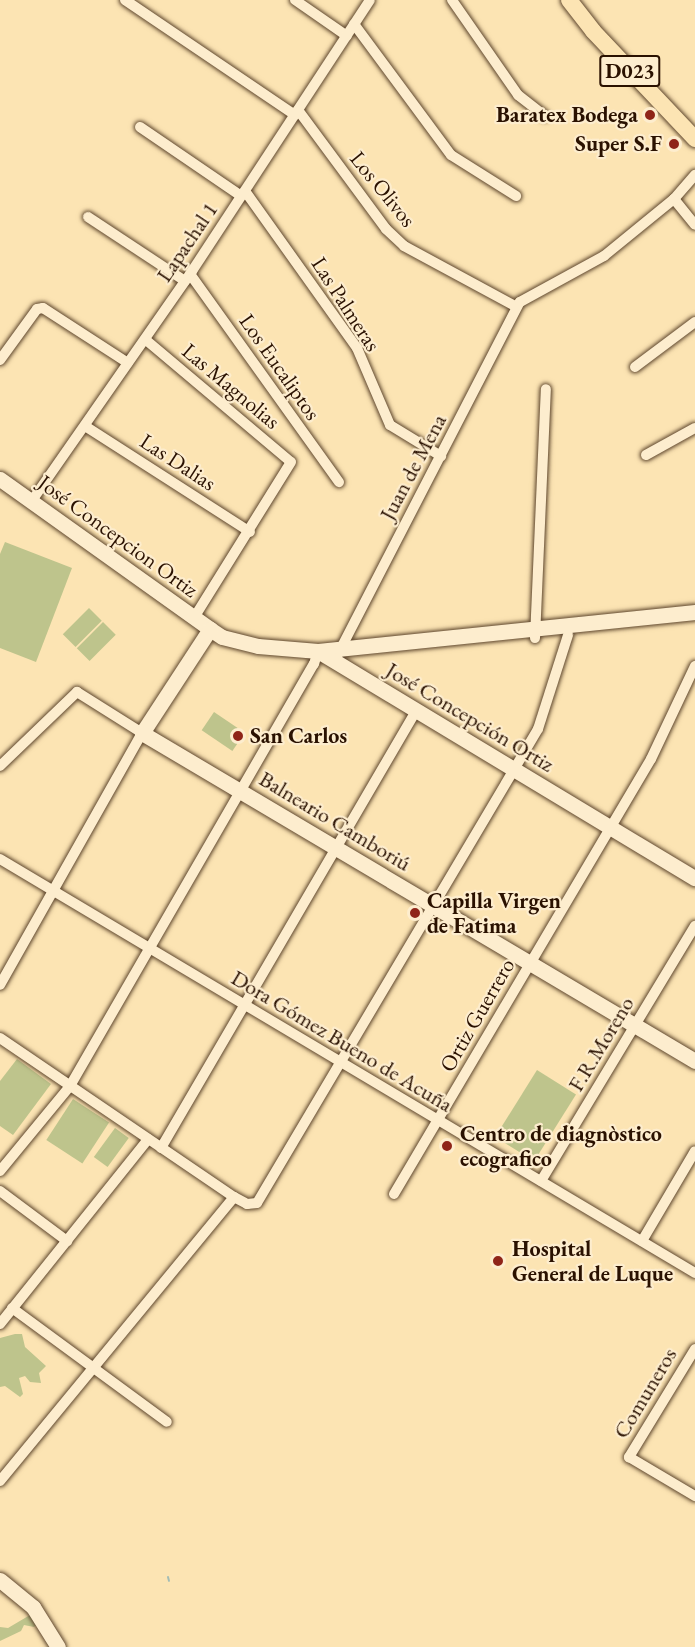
<!DOCTYPE html>
<html>
<head>
<meta charset="utf-8">
<style>
	body { margin:0 }
	#map { position:relative; width:695px; height:1647px; overflow:hidden; background:#fce4b3; font-family:"EB Garamond",serif }
	div>[style] { position:absolute }
	[style*='--x'] { left:calc(var(--x)*1px); top:calc(var(--y)*1px); width:calc(var(--w)*1px); rotate:calc(var(--a)*1deg) }
	.green>* { inset:0; background:#bec48c; transform-origin:0 0 }
	.stream>* { height:2px; margin:-1px; padding:0 1px; transform-origin:1px; border-radius:1px; background:#a2bcb6 }
	.roads { filter:drop-shadow(0 0 2px #5e462d) drop-shadow(0 0 2px #5e462d) }
	.street>* { height:10px; margin:-5px; padding:0 5px; transform-origin:5px; border-radius:5px; background:#fdedce }
	.secondary>* { height:15px; margin:-7.5px; padding:0 7.5px; transform-origin:7.5px; border-radius:7.5px; background:#fdedce }
	.primary>* { height:16px; margin:-8px; padding:0 8px; transform-origin:8px; border-radius:8px; background:#fce4b3 }
	.dots>* { width:16px; height:16px; translate:-50% -50%; box-sizing:border-box; border:3px solid #fdedce; border-radius:50% }
	span { translate:-50% -50%; white-space:nowrap; text-align:center; line-height:1.15; -webkit-text-stroke:4.5px #fdedce; paint-order:stroke }
	.shield-label span { padding:2px 4px; background:#fdedce; border:2px solid; border-radius:4px; -webkit-text-stroke-width:0 }
	.shield-label { font-size:21px; color:#2a1100; font-weight:700 }
	.poi-label { font-size:22px; color:#2a1100; font-weight:700 }
	.right { translate:-100% -50%; text-align:right }
	.left { translate:0 -50%; text-align:left }
	.street-label { font-size:22px; color:#2a1100 }
</style>
</head>
<body>
<div id="map">
	<div class="green">
		<div style="clip-path:polygon(5px 542px,72px 568px,36px 662px,0 648px,0 554px)"></div>
		<div style="left:89px;top:608px;width:18px;height:37px;rotate:45deg"></div>
		<div style="left:103px;top:622px;width:18px;height:37px;rotate:45deg"></div>
		<div style="left:214px;top:712px;width:37px;height:22px;rotate:34deg"></div>
		<div style="clip-path:polygon(17px 1059px,51px 1084px,13px 1135px,0 1126px,0 1081px)"></div>
		<div style="left:537px;top:1070px;width:46px;height:79px;rotate:32deg"></div>
		<div style="left:73px;top:1099px;width:43px;height:49px;rotate:33deg"></div>
		<div style="left:115px;top:1128px;width:17px;height:36px;rotate:36deg"></div>
		<div style="clip-path:polygon(15px 1334px,22px 1334px,25px 1347px,46px 1366px,39px 1373px,41px 1383px,30px 1382px,25px 1376px,19px 1378px,23px 1394px,20px 1397px,5px 1386px,0 1387px,0 1338px)"></div>
		<div style="clip-path:polygon(30px 1615px,36px 1625px,34px 1627px,24px 1625px,21px 1631px,0 1641px,0 1627px,8px 1628px)"></div>
	</div>
	<div class="stream">
		<div style="--x:168;--y:1577;--w:4;--a:76"></div>
	</div>
	<div class="roads">
		<div class="street">
			<div style="--x:125;--y:0;--w:205;--a:34.1"></div>
			<div style="--x:295;--y:0;--w:63;--a:34.7"></div>
			<div style="--x:452;--y:0;--w:116;--a:55.2"></div>
			<div style="--x:518;--y:95;--w:34;--a:38"></div>
			<div style="--x:354;--y:24;--w:163;--a:53.5"></div>
			<div style="--x:451;--y:155;--w:77;--a:32.2"></div>
			<div style="--x:298;--y:110;--w:148;--a:53.5"></div>
			<div style="--x:386;--y:229;--w:25;--a:43"></div>
			<div style="--x:404;--y:246;--w:128;--a:28.4"></div>
			<div style="--x:140;--y:127;--w:122;--a:34.3"></div>
			<div style="--x:245;--y:191;--w:193;--a:54.5"></div>
			<div style="--x:357;--y:348;--w:84;--a:66.8"></div>
			<div style="--x:390;--y:425;--w:60;--a:31.3"></div>
			<div style="--x:674;--y:199;--w:33;--a:51"></div>
			<div style="--x:88;--y:217;--w:116;--a:33.4"></div>
			<div style="--x:190;--y:274;--w:256;--a:54.4"></div>
			<div style="--x:146;--y:340;--w:189;--a:40.1"></div>
			<div style="--x:291;--y:462;--w:184;--a:121.9"></div>
			<div style="--x:0;--y:360;--w:63;--a:-54"></div>
			<div style="--x:37;--y:309;--w:6;--a:-9"></div>
			<div style="--x:43;--y:308;--w:101;--a:32.9"></div>
			<div style="--x:635;--y:367;--w:75;--a:-36.9"></div>
			<div style="--x:85;--y:426;--w:196;--a:32.7"></div>
			<div style="--x:646;--y:455;--w:56;--a:-28.9"></div>
			<div style="--x:31;--y:502;--w:282;--a:-55.1"></div>
			<div style="--x:192;--y:271;--w:324;--a:-56.7"></div>
			<div style="--x:535;--y:638;--w:249;--a:-87.5"></div>
			<div style="--x:338;--y:654;--w:396;--a:-62.7"></div>
			<div style="--x:520;--y:302;--w:96;--a:-28.7"></div>
			<div style="--x:604;--y:256;--w:90;--a:-39.2"></div>
			<div style="--x:674;--y:199;--w:32;--a:-49"></div>
			<div style="--x:0;--y:766;--w:107;--a:-43.9"></div>
			<div style="--x:77;--y:692;--w:77;--a:32.2"></div>
			<div style="--x:142;--y:733;--w:289;--a:119.4"></div>
			<div style="--x:0;--y:859;--w:809;--a:30.78"></div>
			<div style="--x:0;--y:1038;--w:283;--a:34.2"></div>
			<div style="--x:234;--y:1197;--w:15;--a:28"></div>
			<div style="--x:247;--y:1204;--w:10;--a:-6"></div>
			<div style="--x:257;--y:1203;--w:551;--a:-59.34"></div>
			<div style="--x:538;--y:729;--w:99;--a:-72.3"></div>
			<div style="--x:161;--y:1148;--w:506;--a:-59.74"></div>
			<div style="--x:0;--y:1171;--w:110;--a:-50.5"></div>
			<div style="--x:70;--y:1086;--w:487;--a:-60"></div>
			<div style="--x:314;--y:664;--w:14;--a:-73"></div>
			<div style="--x:541;--y:1181;--w:298;--a:-58.9"></div>
			<div style="--x:0;--y:1191;--w:84;--a:36.7"></div>
			<div style="--x:394;--y:1194;--w:505;--a:-59.43"></div>
			<div style="--x:651;--y:759;--w:103;--a:-64.7"></div>
			<div style="--x:642;--y:1241;--w:104;--a:-59.5"></div>
			<div style="--x:12;--y:1308;--w:192;--a:36.3"></div>
			<div style="--x:0;--y:1324;--w:237;--a:-51.3"></div>
			<div style="--x:695;--y:1349;--w:127;--a:121.4"></div>
			<div style="--x:629;--y:1457;--w:77;--a:30.6"></div>
			<div style="--x:0;--y:1481;--w:368;--a:-50.5"></div>
		</div>
		<div class="secondary">
			<div style="--x:0;--y:479;--w:258;--a:35.5"></div>
			<div style="--x:210;--y:629;--w:14;--a:34"></div>
			<div style="--x:222;--y:637;--w:37;--a:14"></div>
			<div style="--x:258;--y:646;--w:60;--a:4.8"></div>
			<div style="--x:318;--y:651;--w:379;--a:-5.9"></div>
			<div style="--x:210;--y:629;--w:124;--a:123.2"></div>
			<div style="--x:142;--y:733;--w:643;--a:30.67"></div>
			<div style="--x:318;--y:651;--w:440;--a:31.1"></div>
			<div style="--x:0;--y:1580;--w:43;--a:39.3"></div>
			<div style="--x:33;--y:1607;--w:47;--a:58"></div>
		</div>
		<div class="primary">
			<div style="--x:569;--y:0;--w:39;--a:52"></div>
			<div style="--x:593;--y:31;--w:149;--a:46.6"></div>
		</div>
	</div>
	<div class="dots">
		<div style="left:650px;top:115px;background:#8f2418"></div>
		<div style="left:674px;top:144px;background:#8f2418"></div>
		<div style="left:238px;top:736px;background:#8f2418"></div>
		<div style="left:415px;top:913px;background:#8f2418"></div>
		<div style="left:447px;top:1146px;background:#8f2418"></div>
		<div style="left:498px;top:1261px;background:#8f2418"></div>
	</div>
	<div class="shield-label">
		<span style="left:630px;top:71px">D023</span>
	</div>
	<div class="poi-label">
		<span class="right" style="left:638px;top:115px">Baratex Bodega</span>
		<span class="right" style="left:662px;top:144px">Super S.F</span>
		<span class="left" style="left:250px;top:736px">San Carlos</span>
		<span class="left" style="left:427px;top:913px">Capilla Virgen<br>de Fatima</span>
		<span class="left" style="left:460px;top:1146px">Centro de diagnòstico<br>ecografico</span>
		<span class="left" style="left:512px;top:1261px">Hospital<br>General de Luque</span>
	</div>
	<div class="street-label">
		<span style="left:383px;top:189px;rotate:51deg">Los Olivos</span>
		<span style="left:187px;top:242px;rotate:-56deg">Lapachal 1</span>
		<span style="left:346px;top:304px;rotate:57deg">Las Palmeras</span>
		<span style="left:280px;top:367px;rotate:55deg">Los Eucaliptos</span>
		<span style="left:231px;top:386px;rotate:40deg">Las Magnolias</span>
		<span style="left:178px;top:462px;rotate:33deg">Las Dalias</span>
		<span style="left:413px;top:467px;rotate:-62deg">Juan de Mena</span>
		<span style="left:118px;top:536px;rotate:36deg">José Concepcion Ortiz</span>
		<span style="left:470px;top:717px;rotate:31deg">José Concepción Ortiz</span>
		<span style="left:335px;top:821px;rotate:31deg">Balneario Camboriú</span>
		<span style="left:477px;top:1015px;rotate:-60deg">Ortiz Guerrero</span>
		<span style="left:342px;top:1041px;rotate:31deg">Dora Gómez Bueno de Acuña</span>
		<span style="left:601px;top:1044px;rotate:-59deg">F.R.Moreno</span>
		<span style="left:645px;top:1393px;rotate:-59deg">Comuneros</span>
	</div>
</div>
</body>
</html>
